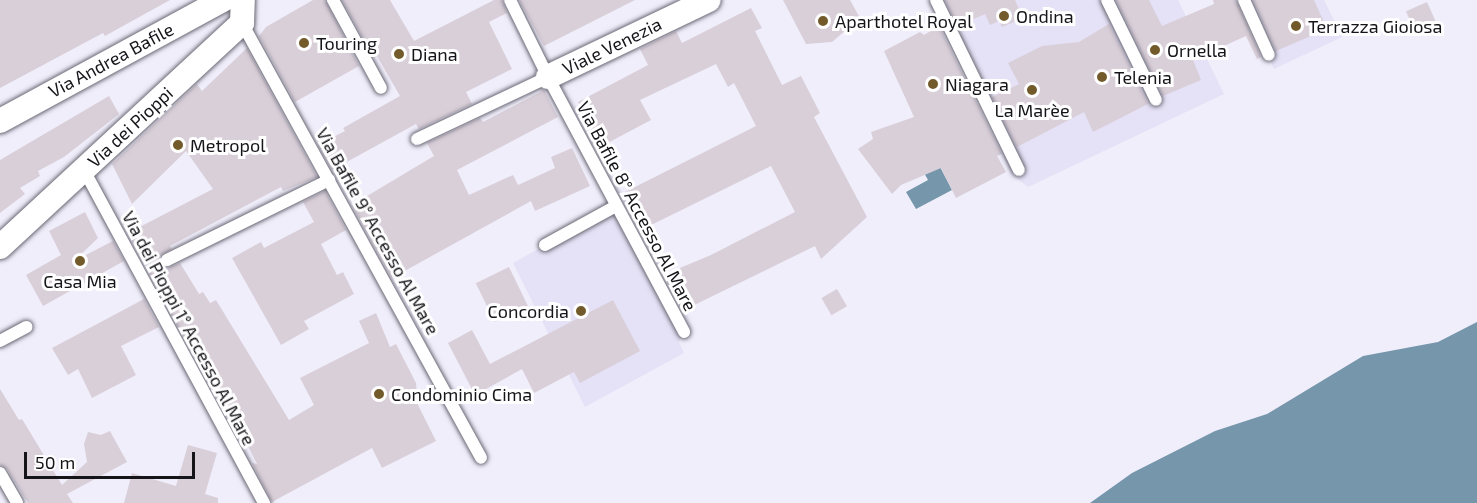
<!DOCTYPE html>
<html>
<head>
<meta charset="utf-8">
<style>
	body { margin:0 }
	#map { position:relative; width:1477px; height:503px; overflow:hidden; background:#f0eefb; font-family:"Exo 2",sans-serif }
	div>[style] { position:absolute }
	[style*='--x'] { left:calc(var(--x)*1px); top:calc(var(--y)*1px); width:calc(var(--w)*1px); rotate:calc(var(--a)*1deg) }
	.built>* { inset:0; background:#e5e1f6 }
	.water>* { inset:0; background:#7696ab }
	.building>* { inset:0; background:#d9cfd9; transform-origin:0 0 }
	.roads { filter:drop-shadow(0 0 2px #6a6874) drop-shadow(0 0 2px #6a6874) }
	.lane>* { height:12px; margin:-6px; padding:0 6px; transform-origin:6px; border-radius:6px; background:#fff }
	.street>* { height:24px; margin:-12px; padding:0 12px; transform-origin:12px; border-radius:12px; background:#fff }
	.dots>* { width:16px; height:16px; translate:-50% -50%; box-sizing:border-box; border:3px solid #fff; border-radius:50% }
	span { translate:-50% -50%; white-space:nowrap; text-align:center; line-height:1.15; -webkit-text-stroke:6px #fff; paint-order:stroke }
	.poi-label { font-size:18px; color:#151419 }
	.left { translate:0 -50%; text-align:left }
	.right { translate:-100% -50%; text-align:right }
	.street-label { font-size:18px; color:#151419 }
	.scale { position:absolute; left:24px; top:452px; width:171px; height:27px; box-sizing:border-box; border:3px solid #151419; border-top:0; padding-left:8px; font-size:18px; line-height:21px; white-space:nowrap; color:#151419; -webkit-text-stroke:4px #fff; paint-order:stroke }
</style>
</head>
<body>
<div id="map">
	<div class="built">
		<div style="clip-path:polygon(933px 0,1178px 0,1224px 94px,1028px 187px,1011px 174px)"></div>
		<div style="clip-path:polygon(1244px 0,1324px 0,1342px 37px,1274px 69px)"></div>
		<div style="clip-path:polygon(616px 206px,684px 332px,679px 342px,684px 353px,585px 407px,513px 263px)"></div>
	</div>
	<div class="water">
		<div style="clip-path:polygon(938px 163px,952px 190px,916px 209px,906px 192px,928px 180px,923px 171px)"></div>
		<div style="clip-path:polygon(1477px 322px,1477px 503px,1090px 503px,1132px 473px,1215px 431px,1267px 414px,1363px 356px,1438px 342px)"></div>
	</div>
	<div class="building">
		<div style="clip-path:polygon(0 0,170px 0,105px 36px,103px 33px,0 88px)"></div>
		<div style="clip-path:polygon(313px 0,325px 0,359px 66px,295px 102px,259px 36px,266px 27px)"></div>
		<div style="clip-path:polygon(342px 0,390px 0,414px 41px,494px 0,502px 0,507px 13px,489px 22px,512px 69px,466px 92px,472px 104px,419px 129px,416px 124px,332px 170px,318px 145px,345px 131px,343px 128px,400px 96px,377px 56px,374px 58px)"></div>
		<div style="clip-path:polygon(519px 0,635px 0,544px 46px)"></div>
		<div style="clip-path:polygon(783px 0,850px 0,860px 18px,832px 42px,806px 44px)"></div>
		<div style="clip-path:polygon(945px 0,1015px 0,1023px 18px,1002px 27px,999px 21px,990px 25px,985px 14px,958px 26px)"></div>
		<div style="clip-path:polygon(1116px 0,1149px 0,1162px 26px,1214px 4px,1213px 0,1236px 0,1261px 57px,1257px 59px,1246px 36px,1193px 60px,1201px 80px,1163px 96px)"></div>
		<div style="clip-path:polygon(1253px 0,1314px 0,1327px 29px,1276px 51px)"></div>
		<div style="left:1427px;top:2px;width:22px;height:23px;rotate:66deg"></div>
		<div style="clip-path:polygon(751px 8px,762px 28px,755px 31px,782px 85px,801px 76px,820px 113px,814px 117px,867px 217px,821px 259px,815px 246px,682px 311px,663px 275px,711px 255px,795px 212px,771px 166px,643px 229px,625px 192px,756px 126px,734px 83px,728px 87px,716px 64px,640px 100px,651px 120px,602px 146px,578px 102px,648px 65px,640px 49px,676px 31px,682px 43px)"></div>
		<div style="clip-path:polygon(1109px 24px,1148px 104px,1093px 132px,1084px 112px,1017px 147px,992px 97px,1019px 84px,1008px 63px,1042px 46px,1079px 42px)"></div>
		<div style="clip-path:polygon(939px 26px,1002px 154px,997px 156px,1006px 172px,956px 198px,941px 168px,901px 185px,892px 194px,858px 149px,873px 139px,871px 132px,914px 117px,884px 51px,920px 32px,924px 35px)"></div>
		<div style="clip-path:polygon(247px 48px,317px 177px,283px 191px,281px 187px,170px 246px,172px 249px,160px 256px,159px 263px,167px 268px,180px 263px,199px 294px,203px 292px,210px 303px,216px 300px,289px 420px,314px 405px,300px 378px,369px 343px,359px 321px,376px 313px,390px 347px,396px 344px,416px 383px,418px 405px,436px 441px,382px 468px,372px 448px,272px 502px,252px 463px,257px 464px,222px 395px,220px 396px,182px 334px,128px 233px,213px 189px,186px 151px,132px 204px,112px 164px,197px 84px,202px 91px)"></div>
		<div style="clip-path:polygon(544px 90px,558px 117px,457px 170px,469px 195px,513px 175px,518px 185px,555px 168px,551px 157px,572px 148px,590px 186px,535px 211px,531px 201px,392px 278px,352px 205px,434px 156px,427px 143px,480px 118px,483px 122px)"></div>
		<div style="clip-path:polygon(109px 96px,119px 114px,64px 157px,38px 171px,40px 176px,20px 188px,25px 194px,0 213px,0 160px)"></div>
		<div style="clip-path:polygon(325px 191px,346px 230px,321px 244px,337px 275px,343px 272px,354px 294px,304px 321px,309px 329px,281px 345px,232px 258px,261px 242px,264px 248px,314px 222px,303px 202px)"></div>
		<div style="clip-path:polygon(85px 212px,98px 238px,74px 261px,113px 241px,124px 261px,43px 306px,26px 275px,61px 255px,49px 231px)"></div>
		<div style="left:509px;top:267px;width:43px;height:37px;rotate:64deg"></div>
		<div style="left:837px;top:289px;width:20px;height:18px;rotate:60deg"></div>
		<div style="clip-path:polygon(144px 299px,159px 327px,121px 346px,136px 375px,92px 398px,78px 369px,68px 375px,52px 348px)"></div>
		<div style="clip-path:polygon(613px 300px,640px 351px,580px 383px,574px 372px,534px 393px,522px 369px,475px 395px,448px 343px,472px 330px,490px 364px)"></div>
		<div style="clip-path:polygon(0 389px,19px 420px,22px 419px,62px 485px,87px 462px,84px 444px,88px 432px,101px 435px,110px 431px,127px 462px,67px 494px,73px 503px,28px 503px,7px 469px,0 465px)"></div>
		<div style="clip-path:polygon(188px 445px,217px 453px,205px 494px,218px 498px,218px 503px,124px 503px,132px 473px,176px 486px)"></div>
	</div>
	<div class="roads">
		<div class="lane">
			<div style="--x:333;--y:0;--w:100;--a:61.4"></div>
			<div style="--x:510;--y:0;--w:86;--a:63.7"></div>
			<div style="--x:548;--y:77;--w:289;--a:61.9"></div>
			<div style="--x:936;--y:0;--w:189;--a:64"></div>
			<div style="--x:1107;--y:0;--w:111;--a:63.9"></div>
			<div style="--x:1244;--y:0;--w:60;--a:65.6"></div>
			<div style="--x:242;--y:23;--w:496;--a:61.2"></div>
			<div style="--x:417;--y:139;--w:145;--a:-25.3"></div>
			<div style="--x:84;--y:170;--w:379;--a:61.6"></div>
			<div style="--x:545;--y:245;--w:81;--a:-28.8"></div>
			<div style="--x:167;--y:260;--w:181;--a:-26.3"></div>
			<div style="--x:0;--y:341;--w:30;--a:-28"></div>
			<div style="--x:0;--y:473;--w:34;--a:60"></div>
		</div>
		<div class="street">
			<div style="--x:548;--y:77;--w:178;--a:-25.6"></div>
			<div style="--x:0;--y:121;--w:254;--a:-28.5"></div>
			<div style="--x:0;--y:247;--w:330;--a:-42.8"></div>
			<div style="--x:242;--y:23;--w:23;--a:-88"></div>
		</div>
	</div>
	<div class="dots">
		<div style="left:1004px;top:16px;background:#725a2b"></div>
		<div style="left:823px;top:21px;background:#725a2b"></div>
		<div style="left:1296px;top:26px;background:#725a2b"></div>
		<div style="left:304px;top:43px;background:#725a2b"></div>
		<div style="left:1155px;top:50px;background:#725a2b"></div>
		<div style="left:399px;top:54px;background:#725a2b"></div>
		<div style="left:1102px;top:77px;background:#725a2b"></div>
		<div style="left:933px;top:84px;background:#725a2b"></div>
		<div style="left:1032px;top:90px;background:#725a2b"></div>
		<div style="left:178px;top:145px;background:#725a2b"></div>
		<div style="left:80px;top:261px;background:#725a2b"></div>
		<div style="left:581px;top:311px;background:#725a2b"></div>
		<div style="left:379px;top:394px;background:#725a2b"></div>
	</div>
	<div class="poi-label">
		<span class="left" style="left:1016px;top:16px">Ondina</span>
		<span class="left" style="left:835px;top:21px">Aparthotel Royal</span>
		<span class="left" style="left:1308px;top:26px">Terrazza Gioiosa</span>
		<span class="left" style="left:316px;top:43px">Touring</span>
		<span class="left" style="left:1167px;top:50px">Ornella</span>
		<span class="left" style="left:411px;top:54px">Diana</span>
		<span class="left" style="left:1114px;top:77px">Telenia</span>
		<span class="left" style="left:945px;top:84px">Niagara</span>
		<span style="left:1032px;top:110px">La Marèe</span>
		<span class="left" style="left:190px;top:145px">Metropol</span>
		<span style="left:80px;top:281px">Casa Mia</span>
		<span class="right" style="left:569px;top:311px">Concordia</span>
		<span class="left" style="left:391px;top:394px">Condominio Cima</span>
	</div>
	<div class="street-label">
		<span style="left:612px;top:46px;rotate:-26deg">Viale Venezia</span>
		<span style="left:111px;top:60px;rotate:-28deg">Via Andrea Bafile</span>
		<span style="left:130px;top:127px;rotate:-43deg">Via dei Pioppi</span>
		<span style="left:637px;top:206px;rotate:62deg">Via Bafile 8° Accesso Al Mare</span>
		<span style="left:378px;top:231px;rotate:61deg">Via Bafile 9° Accesso Al Mare</span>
		<span style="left:189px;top:328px;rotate:62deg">Via dei Pioppi 1° Accesso Al Mare</span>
	</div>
	<div class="scale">50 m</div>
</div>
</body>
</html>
